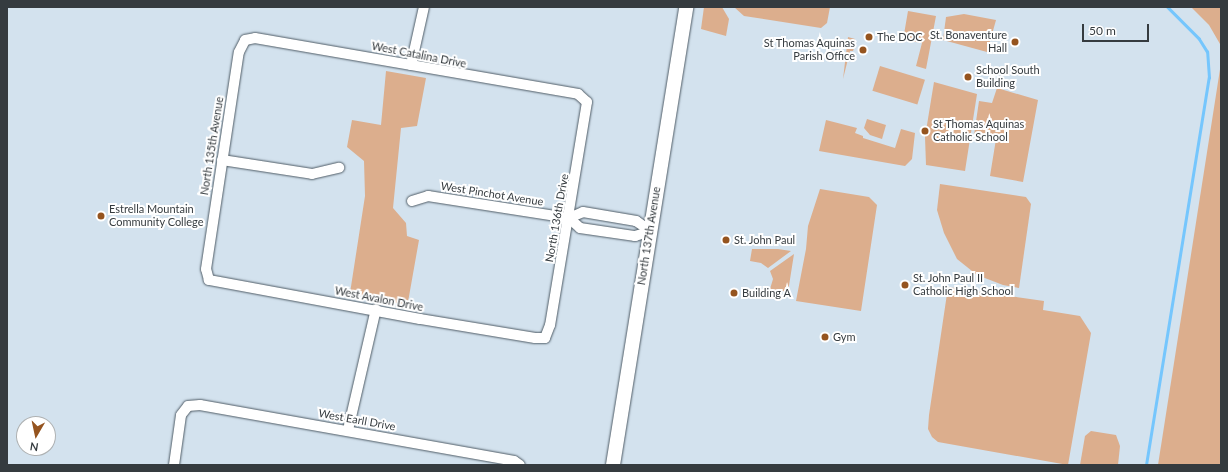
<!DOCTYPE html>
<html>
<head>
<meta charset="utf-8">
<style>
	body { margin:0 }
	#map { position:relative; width:1228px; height:472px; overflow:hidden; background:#d3e2ee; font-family:Lato,sans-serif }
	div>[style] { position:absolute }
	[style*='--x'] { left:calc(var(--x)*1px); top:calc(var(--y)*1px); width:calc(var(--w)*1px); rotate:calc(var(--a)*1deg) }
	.green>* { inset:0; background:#dcae8d; transform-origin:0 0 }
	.stream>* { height:2.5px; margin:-1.25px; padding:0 1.25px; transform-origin:1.25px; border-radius:1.25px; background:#75c6fd }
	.roads { filter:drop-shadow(0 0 1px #4f5c66) drop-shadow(0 0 1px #4f5c66) }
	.street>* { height:10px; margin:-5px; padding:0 5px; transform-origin:5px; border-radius:5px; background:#fff }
	.secondary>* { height:14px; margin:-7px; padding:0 7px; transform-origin:7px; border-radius:7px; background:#fff }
	.dots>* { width:11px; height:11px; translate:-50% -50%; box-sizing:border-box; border:2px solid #fff; border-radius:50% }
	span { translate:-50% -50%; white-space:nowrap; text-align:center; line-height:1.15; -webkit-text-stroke:4px #fff; paint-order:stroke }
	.poi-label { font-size:11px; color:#353b3f }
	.right { translate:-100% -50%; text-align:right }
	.left { translate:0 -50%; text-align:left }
	.street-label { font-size:11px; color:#353b3f }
	.frame { position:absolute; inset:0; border:8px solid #353b3f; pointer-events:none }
	.north { position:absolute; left:16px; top:416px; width:40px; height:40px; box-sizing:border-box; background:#fff; border:1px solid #aeb1b2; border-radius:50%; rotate:189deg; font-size:11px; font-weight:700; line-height:16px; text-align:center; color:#353b3f }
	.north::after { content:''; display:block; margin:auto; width:14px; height:18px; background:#95541f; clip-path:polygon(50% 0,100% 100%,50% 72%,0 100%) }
	.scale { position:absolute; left:1082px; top:24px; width:67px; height:18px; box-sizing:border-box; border:2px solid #353b3f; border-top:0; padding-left:5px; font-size:12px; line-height:14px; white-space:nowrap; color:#353b3f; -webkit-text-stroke:3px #fff; paint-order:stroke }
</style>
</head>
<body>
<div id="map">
	<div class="green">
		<div style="clip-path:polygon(704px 7px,722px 7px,729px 19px,726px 36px,701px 29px)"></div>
		<div style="clip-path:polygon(734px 7px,830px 7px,827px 23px,821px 28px,744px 16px)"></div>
		<div style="clip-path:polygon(1191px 7px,1221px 7px,1221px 54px,1220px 44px,1209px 25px)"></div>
		<div style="clip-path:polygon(908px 11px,936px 16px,926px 69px,916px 66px,922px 43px,903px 40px)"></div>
		<div style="clip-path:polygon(964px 14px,996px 20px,987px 52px,943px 40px,946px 17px)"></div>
		<div style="clip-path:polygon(848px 37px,855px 39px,855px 45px,853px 51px,850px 51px,843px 79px)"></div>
		<div style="clip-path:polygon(1221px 63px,1221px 465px,1158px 465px)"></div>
		<div style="left:880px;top:66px;width:47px;height:26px;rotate:17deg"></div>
		<div style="clip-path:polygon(386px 71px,426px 78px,417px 126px,401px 128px,393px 208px,406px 223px,407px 236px,419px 240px,408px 302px,401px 304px,350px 293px,365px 196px,364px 161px,347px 147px,352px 120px,381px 125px)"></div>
		<div style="clip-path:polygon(934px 82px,977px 94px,965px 171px,926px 165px,925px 137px)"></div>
		<div style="clip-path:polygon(997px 88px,1038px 100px,1023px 182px,990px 176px,996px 139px,974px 135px,979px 101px,992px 103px)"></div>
		<div style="clip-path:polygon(867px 119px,886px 125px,882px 139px,870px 135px,864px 128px)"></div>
		<div style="clip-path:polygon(826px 120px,857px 128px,855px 133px,863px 136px,863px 138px,895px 148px,901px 129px,915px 133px,912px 159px,905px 166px,819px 151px)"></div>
		<div style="clip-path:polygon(940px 184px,1026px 197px,1031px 204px,1019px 288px,1003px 285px,977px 275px,957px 259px,944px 233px,937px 210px)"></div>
		<div style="clip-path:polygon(820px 189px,869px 197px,877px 205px,861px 311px,796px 301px,806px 249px,808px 226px)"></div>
		<div style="clip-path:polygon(752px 249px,778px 249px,791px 251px,768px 268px,761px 263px,750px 261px)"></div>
		<div style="clip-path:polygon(794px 254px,788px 292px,770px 289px,773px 279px,770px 271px)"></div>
		<div style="clip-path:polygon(948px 287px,1044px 301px,1043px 310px,1080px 316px,1091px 333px,1068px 465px,938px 442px,932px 437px,928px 429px,929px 415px)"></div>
		<div style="clip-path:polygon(1091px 431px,1116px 435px,1120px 446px,1118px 465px,1080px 465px,1085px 436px)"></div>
	</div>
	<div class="stream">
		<div style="--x:1146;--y:465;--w:392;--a:-80.8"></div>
		<div style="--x:1209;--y:78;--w:26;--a:-94"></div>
		<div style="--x:1207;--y:52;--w:15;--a:-122"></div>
		<div style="--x:1199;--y:39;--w:45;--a:-135"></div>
	</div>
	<div class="roads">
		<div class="street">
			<div style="--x:255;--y:38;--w:328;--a:9.8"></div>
			<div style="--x:578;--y:94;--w:12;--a:42"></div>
			<div style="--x:587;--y:102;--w:226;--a:99.4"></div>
			<div style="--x:550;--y:325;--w:14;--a:111"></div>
			<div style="--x:545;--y:338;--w:10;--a:180"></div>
			<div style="--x:535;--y:338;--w:117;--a:-170.6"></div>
			<div style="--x:420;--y:319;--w:215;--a:-169.5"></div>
			<div style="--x:209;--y:280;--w:11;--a:-105"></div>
			<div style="--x:206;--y:269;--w:219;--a:-81.4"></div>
			<div style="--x:239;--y:52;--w:13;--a:-63"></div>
			<div style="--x:245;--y:40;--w:10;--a:-11"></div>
			<div style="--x:411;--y:65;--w:59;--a:-77.4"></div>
			<div style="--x:222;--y:160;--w:91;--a:8.8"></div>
			<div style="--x:312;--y:174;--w:28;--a:-13"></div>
			<div style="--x:412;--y:201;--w:17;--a:-17"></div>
			<div style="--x:428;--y:196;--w:143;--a:8.9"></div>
			<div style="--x:569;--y:218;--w:15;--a:42"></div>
			<div style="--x:580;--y:228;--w:56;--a:8.3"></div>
			<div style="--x:635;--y:236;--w:17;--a:-17"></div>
			<div style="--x:569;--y:218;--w:15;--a:-23"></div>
			<div style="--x:583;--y:212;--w:54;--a:9.6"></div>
			<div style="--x:636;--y:221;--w:18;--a:34"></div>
			<div style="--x:348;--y:430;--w:124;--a:-77"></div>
			<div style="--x:174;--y:465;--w:50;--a:-82"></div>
			<div style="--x:181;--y:415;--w:11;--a:-52"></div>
			<div style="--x:188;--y:406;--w:12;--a:-5"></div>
			<div style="--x:200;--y:405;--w:319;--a:10.1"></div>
			<div style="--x:514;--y:461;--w:7;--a:34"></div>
		</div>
		<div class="secondary">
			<div style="--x:613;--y:465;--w:464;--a:-80.9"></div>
		</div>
	</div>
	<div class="dots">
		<div style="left:869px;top:37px;background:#95541f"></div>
		<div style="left:1015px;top:42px;background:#95541f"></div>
		<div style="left:863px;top:50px;background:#95541f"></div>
		<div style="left:968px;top:77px;background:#95541f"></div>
		<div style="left:925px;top:131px;background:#95541f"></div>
		<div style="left:101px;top:216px;background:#95541f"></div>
		<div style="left:726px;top:240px;background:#95541f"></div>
		<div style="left:905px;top:285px;background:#95541f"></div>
		<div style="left:734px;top:293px;background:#95541f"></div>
		<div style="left:825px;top:337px;background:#95541f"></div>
	</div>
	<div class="poi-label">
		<span class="right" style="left:1007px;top:42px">St. Bonaventure<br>Hall</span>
		<span class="left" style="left:877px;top:37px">The DOC</span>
		<span class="right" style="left:855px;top:50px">St Thomas Aquinas<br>Parish Office</span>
		<span class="left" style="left:976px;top:77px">School South<br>Building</span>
		<span class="left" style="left:933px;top:131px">St Thomas Aquinas<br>Catholic School</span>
		<span class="left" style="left:109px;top:216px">Estrella Mountain<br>Community College</span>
		<span class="left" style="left:734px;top:240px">St. John Paul</span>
		<span class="left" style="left:913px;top:285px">St. John Paul II<br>Catholic High School</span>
		<span class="left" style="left:742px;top:293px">Building A</span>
		<span class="left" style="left:833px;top:337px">Gym</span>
	</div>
	<div class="street-label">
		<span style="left:419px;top:55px;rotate:11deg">West Catalina Drive</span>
		<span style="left:212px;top:146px;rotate:-81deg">North 135th Avenue</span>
		<span style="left:492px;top:194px;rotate:9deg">West Pinchot Avenue</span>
		<span style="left:557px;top:218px;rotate:-80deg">North 136th Drive</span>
		<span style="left:649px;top:236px;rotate:-81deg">North 137th Avenue</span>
		<span style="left:379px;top:299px;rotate:11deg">West Avalon Drive</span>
		<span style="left:357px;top:420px;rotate:10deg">West Earll Drive</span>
	</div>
	<div class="frame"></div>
	<div class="north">N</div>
	<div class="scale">50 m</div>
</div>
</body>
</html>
